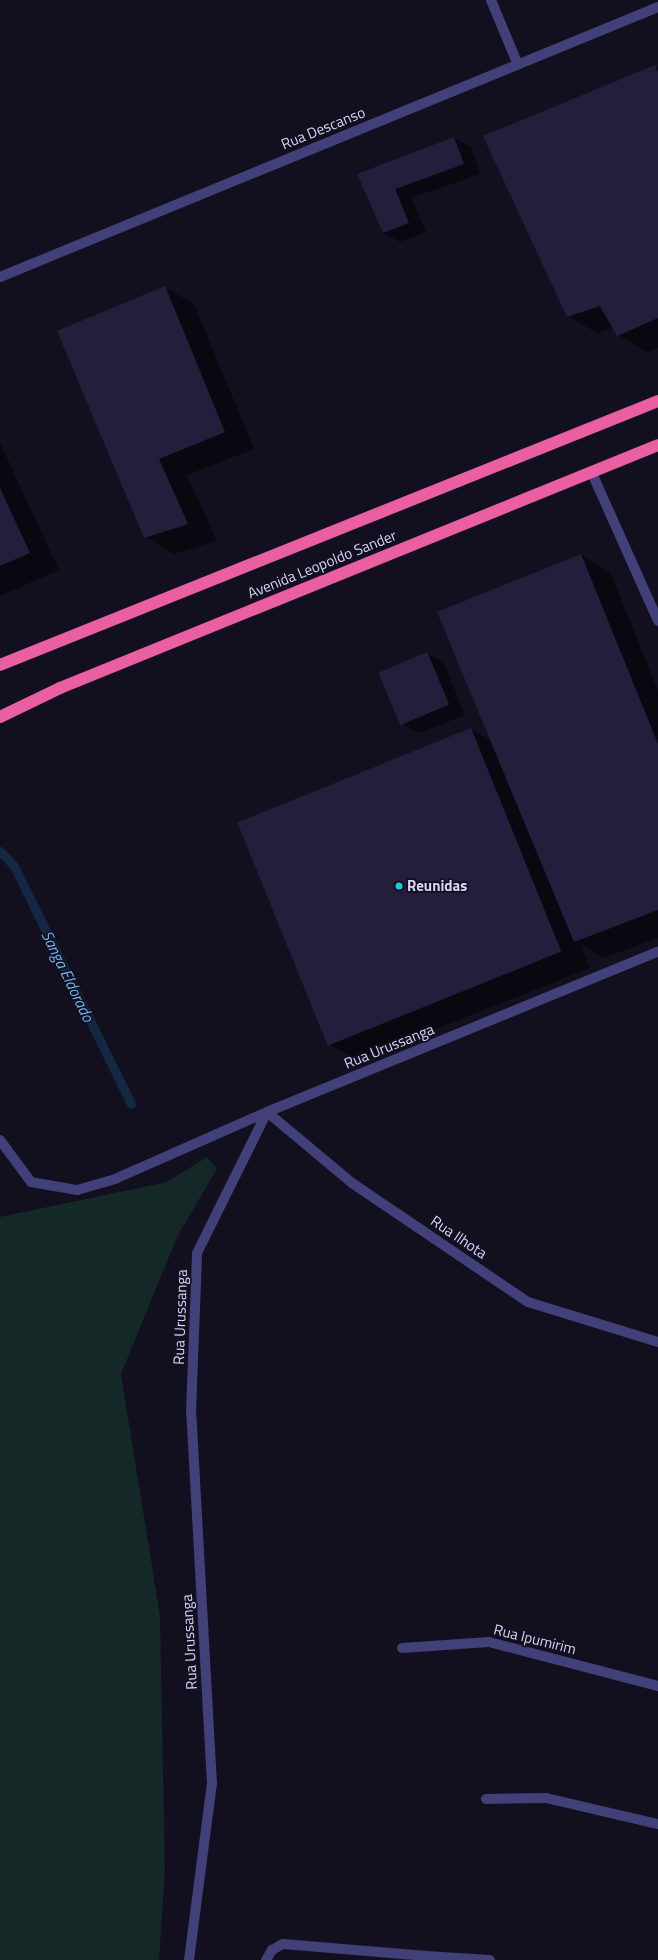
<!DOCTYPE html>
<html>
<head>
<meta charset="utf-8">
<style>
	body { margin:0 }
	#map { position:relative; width:658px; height:1960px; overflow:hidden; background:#120f1f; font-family:"Titillium Web",sans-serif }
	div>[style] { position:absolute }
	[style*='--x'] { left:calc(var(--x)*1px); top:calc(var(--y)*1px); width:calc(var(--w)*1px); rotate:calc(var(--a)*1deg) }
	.green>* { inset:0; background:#132827 }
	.shadow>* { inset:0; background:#0007 }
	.stream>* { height:9px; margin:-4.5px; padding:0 4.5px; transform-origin:4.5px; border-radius:4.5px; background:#152843 }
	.building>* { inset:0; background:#241e3d; transform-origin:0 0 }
	.minor>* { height:10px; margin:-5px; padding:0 5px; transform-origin:5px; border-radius:5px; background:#424078 }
	.highway>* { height:12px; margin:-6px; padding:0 6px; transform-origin:6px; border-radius:6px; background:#ea5ea2 }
	.dots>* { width:11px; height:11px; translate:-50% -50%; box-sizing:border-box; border:2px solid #120f1f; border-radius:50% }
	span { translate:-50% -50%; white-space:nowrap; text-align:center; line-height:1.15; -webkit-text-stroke:3.5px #120f1f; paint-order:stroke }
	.street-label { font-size:15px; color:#d7d3f9 }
	.poi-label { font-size:15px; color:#d7d3f9; font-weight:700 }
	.left { translate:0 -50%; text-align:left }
	.water-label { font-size:16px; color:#6eb3ec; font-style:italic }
</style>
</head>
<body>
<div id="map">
	<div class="green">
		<div style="clip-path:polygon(207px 1157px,217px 1169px,178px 1235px,121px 1374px,160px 1616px,165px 1871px,159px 1960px,0 1960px,0 1217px,167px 1182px)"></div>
	</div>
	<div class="shadow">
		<div style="clip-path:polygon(655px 66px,658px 68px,658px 348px,647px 352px,618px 335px,613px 328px,597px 333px,568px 316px)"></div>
		<div style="clip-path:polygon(454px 138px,471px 147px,480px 174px,411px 198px,426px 232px,400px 242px,383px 233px,358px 175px)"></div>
		<div style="clip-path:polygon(164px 287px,194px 304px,254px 449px,187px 475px,217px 541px,174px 554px,145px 537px)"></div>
		<div style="clip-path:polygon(0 443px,59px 570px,0 596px)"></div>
		<div style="clip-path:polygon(581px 555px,610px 572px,658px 690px,658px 938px,604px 958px,581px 945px,590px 968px,357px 1060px,328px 1044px,471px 729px,492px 741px)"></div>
		<div style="clip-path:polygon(427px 654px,444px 663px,465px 715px,419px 733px,402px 724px)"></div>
	</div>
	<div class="stream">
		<div style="--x:0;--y:851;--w:21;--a:47"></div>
		<div style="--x:14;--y:866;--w:265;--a:63.8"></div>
	</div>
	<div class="building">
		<div style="clip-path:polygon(655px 65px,658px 72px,658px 318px,617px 336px,600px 306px,567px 317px,483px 136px)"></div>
		<div style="clip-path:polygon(454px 137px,464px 164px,395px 189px,409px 223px,383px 233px,357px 174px)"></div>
		<div style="clip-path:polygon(165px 286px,225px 432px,159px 459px,188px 524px,144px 538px,57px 331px)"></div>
		<div style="clip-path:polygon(0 488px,30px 553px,0 566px)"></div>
		<div style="clip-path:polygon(581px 554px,658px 744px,658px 910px,574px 942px,437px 612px)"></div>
		<div style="left:427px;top:652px;width:57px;height:53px;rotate:67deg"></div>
		<div style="left:471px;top:728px;width:241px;height:252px;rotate:68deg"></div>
	</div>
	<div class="minor">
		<div style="--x:491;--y:0;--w:70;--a:67.4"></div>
		<div style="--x:0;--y:277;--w:711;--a:-22.31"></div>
		<div style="--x:591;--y:471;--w:164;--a:65.9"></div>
		<div style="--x:267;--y:1112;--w:111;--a:39.9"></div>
		<div style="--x:352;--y:1183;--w:212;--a:34.1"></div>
		<div style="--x:528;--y:1302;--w:136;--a:17.1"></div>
		<div style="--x:0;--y:1140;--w:52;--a:53.6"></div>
		<div style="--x:31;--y:1182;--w:47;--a:9.9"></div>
		<div style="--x:77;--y:1190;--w:40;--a:-16"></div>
		<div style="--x:115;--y:1179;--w:166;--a:-23.8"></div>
		<div style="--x:267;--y:1112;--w:422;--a:-22.3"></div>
		<div style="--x:402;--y:1648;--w:87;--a:-3.9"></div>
		<div style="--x:489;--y:1642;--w:175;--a:14.6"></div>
		<div style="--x:486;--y:1799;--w:60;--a:-1"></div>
		<div style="--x:546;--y:1798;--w:115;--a:13.1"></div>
		<div style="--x:426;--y:1956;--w:64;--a:3.6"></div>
		<div style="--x:189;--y:1960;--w:177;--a:-82.6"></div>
		<div style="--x:212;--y:1784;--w:373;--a:-93.2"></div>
		<div style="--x:191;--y:1412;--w:159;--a:-87.8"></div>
		<div style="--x:197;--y:1253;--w:157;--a:-63.6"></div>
		<div style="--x:266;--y:1960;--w:12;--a:-59"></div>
		<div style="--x:272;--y:1950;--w:13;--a:-29"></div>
		<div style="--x:283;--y:1944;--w:144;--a:4.8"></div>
		<div style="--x:426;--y:1956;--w:4;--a:104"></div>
	</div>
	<div class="highway">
		<div style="--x:0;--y:665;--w:709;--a:-21.86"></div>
		<div style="--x:0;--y:717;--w:67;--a:-25.8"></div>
		<div style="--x:60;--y:688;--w:645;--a:-22.11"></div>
	</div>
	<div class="dots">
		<div style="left:399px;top:886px;background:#1dcadb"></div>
	</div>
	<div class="street-label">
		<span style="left:323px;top:128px;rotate:-22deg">Rua Descanso</span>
		<span style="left:322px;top:564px;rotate:-22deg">Avenida Leopoldo Sander</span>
		<span style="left:389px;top:1046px;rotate:-22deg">Rua Urussanga</span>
		<span style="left:459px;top:1237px;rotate:34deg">Rua Ilhota</span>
		<span style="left:180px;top:1317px;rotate:-88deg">Rua Urussanga</span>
		<span style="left:535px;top:1639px;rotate:14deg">Rua Ipumirim</span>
		<span style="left:189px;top:1642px;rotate:-93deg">Rua Urussanga</span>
	</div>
	<div class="poi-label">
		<span class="left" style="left:407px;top:886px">Reunidas</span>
	</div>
	<div class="water-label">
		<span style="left:68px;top:976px;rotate:64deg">Sanga Eldorado</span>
	</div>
</div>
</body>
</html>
